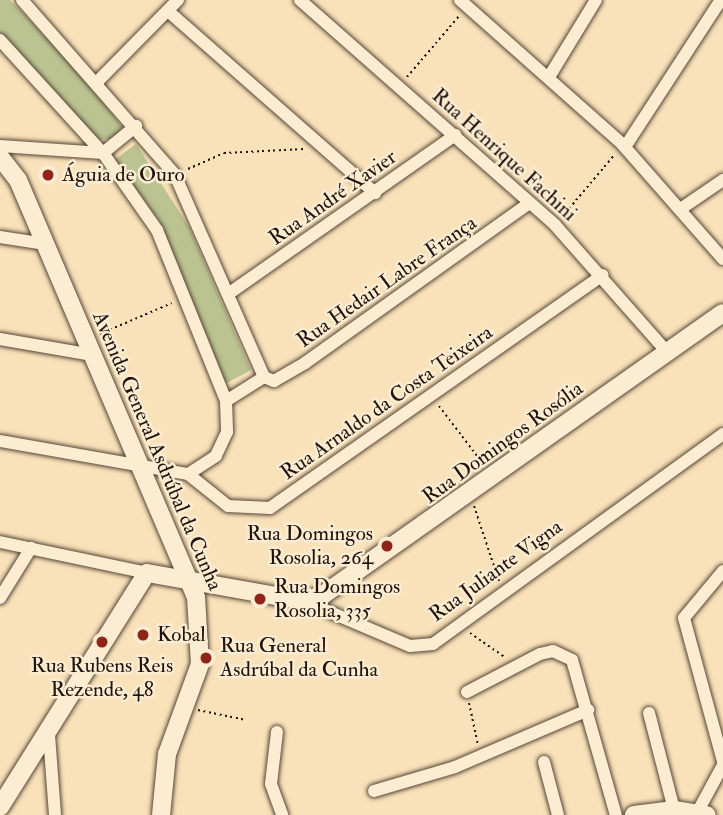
<!DOCTYPE html>
<html>
<head>
<meta charset="utf-8">
<style>
	body { margin:0 }
	#map { position:relative; width:723px; height:815px; overflow:hidden; background:#f9e1b9; font-family:"IM FELL Double Pica",serif }
	div>[style] { position:absolute }
	[style*='--x'] { left:calc(var(--x)*1px); top:calc(var(--y)*1px); width:calc(var(--w)*1px); rotate:calc(var(--a)*1deg) }
	.green>* { inset:0; background:#bbc391 }
	.path>* { height:2px; margin-top:-1px; transform-origin:0; background:repeating-linear-gradient(90deg,#1f130c 0 2px,transparent 0 5.5px) }
	.roads { filter:drop-shadow(0 0 2px #564637) drop-shadow(0 0 2px #564637) }
	.street>* { height:12px; margin:-6px; padding:0 6px; transform-origin:6px; border-radius:6px; background:#fbecd2 }
	.secondary>* { height:18px; margin:-9px; padding:0 9px; transform-origin:9px; border-radius:9px; background:#fbecd2 }
	.dots>* { width:19px; height:19px; translate:-50% -50%; box-sizing:border-box; border:4px solid #fbecd2; border-radius:50% }
	span { translate:-50% -50%; white-space:nowrap; text-align:center; line-height:1.15; -webkit-text-stroke:5px #fbecd2; paint-order:stroke }
	.street-label { font-size:21px; color:#1f130c }
	.poi-label { font-size:21px; color:#1f130c }
	.left { translate:0 -50%; text-align:left }
	.right { translate:-100% -50%; text-align:right }
</style>
</head>
<body>
<div id="map">
	<div class="green">
		<div style="clip-path:polygon(0 0,10px 0,86px 79px,122px 127px,116px 138px,98px 140px,0 34px)"></div>
		<div style="clip-path:polygon(136px 144px,189px 227px,251px 370px,223px 385px,159px 220px,113px 161px)"></div>
	</div>
	<div class="path">
		<div style="--x:407;--y:77;--w:82;--a:-49.5"></div>
		<div style="--x:188;--y:169;--w:39;--a:-24"></div>
		<div style="--x:224;--y:153;--w:80;--a:-2.9"></div>
		<div style="--x:562;--y:217;--w:82;--a:-49.9"></div>
		<div style="--x:100;--y:334;--w:78;--a:-23.3"></div>
		<div style="--x:439;--y:406;--w:74;--a:52.7"></div>
		<div style="--x:474;--y:506;--w:79;--a:71.6"></div>
		<div style="--x:470;--y:633;--w:44;--a:34.8"></div>
		<div style="--x:469;--y:703;--w:43;--a:77.9"></div>
		<div style="--x:198;--y:710;--w:49;--a:11.8"></div>
	</div>
	<div class="roads">
		<div class="street">
			<div style="--x:22;--y:0;--w:232;--a:48.8"></div>
			<div style="--x:175;--y:175;--w:221;--a:66.2"></div>
			<div style="--x:300;--y:0;--w:340;--a:41.4"></div>
			<div style="--x:555;--y:225;--w:171;--a:48.6"></div>
			<div style="--x:460;--y:0;--w:217;--a:41.6"></div>
			<div style="--x:622;--y:144;--w:153;--a:48.7"></div>
			<div style="--x:168;--y:11;--w:276;--a:41.3"></div>
			<div style="--x:0;--y:40;--w:153;--a:47.7"></div>
			<div style="--x:103;--y:153;--w:94;--a:55"></div>
			<div style="--x:157;--y:230;--w:184;--a:68"></div>
			<div style="--x:226;--y:401;--w:31;--a:88"></div>
			<div style="--x:227;--y:432;--w:26;--a:115"></div>
			<div style="--x:216;--y:456;--w:33;--a:147"></div>
			<div style="--x:188;--y:474;--w:191;--a:-170"></div>
			<div style="--x:549;--y:77;--w:90;--a:-58.6"></div>
			<div style="--x:98;--y:81;--w:114;--a:-45.4"></div>
			<div style="--x:0;--y:146;--w:103;--a:3.9"></div>
			<div style="--x:103;--y:153;--w:43;--a:-39.3"></div>
			<div style="--x:625;--y:147;--w:176;--a:-56.9"></div>
			<div style="--x:682;--y:208;--w:50;--a:-34.3"></div>
			<div style="--x:0;--y:237;--w:46;--a:8.8"></div>
			<div style="--x:231;--y:292;--w:274;--a:-35"></div>
			<div style="--x:0;--y:339;--w:94;--a:9.8"></div>
			<div style="--x:264;--y:377;--w:11;--a:22"></div>
			<div style="--x:274;--y:381;--w:36;--a:-30"></div>
			<div style="--x:305;--y:363;--w:275;--a:-35.5"></div>
			<div style="--x:226;--y:401;--w:45;--a:-32.3"></div>
			<div style="--x:188;--y:474;--w:51;--a:38.7"></div>
			<div style="--x:228;--y:506;--w:42;--a:2.7"></div>
			<div style="--x:270;--y:508;--w:406;--a:-35"></div>
			<div style="--x:0;--y:542;--w:150;--a:11.9"></div>
			<div style="--x:723;--y:571;--w:61;--a:129.7"></div>
			<div style="--x:684;--y:618;--w:149;--a:74.8"></div>
			<div style="--x:0;--y:598;--w:59;--a:-58.2"></div>
			<div style="--x:304;--y:601;--w:115;--a:23"></div>
			<div style="--x:410;--y:646;--w:23;--a:-5"></div>
			<div style="--x:433;--y:644;--w:358;--a:-35.9"></div>
			<div style="--x:467;--y:692;--w:82;--a:-27.5"></div>
			<div style="--x:540;--y:654;--w:13;--a:-13"></div>
			<div style="--x:553;--y:651;--w:21;--a:25"></div>
			<div style="--x:572;--y:660;--w:161;--a:74.2"></div>
			<div style="--x:649;--y:713;--w:100;--a:75.5"></div>
			<div style="--x:277;--y:732;--w:52;--a:96.6"></div>
			<div style="--x:271;--y:784;--w:33;--a:70"></div>
			<div style="--x:49;--y:735;--w:80;--a:85.7"></div>
			<div style="--x:544;--y:762;--w:55;--a:75.2"></div>
			<div style="--x:374;--y:791;--w:84;--a:-16.5"></div>
			<div style="--x:455;--y:767;--w:145;--a:-23.2"></div>
			<div style="--x:698;--y:811;--w:52;--a:-61.5"></div>
		</div>
		<div class="secondary">
			<div style="--x:0;--y:157;--w:29;--a:52"></div>
			<div style="--x:18;--y:180;--w:453;--a:66.9"></div>
			<div style="--x:196;--y:597;--w:67;--a:86.6"></div>
			<div style="--x:200;--y:664;--w:96;--a:110.1"></div>
			<div style="--x:167;--y:754;--w:61;--a:95.6"></div>
			<div style="--x:0;--y:807;--w:276;--a:-57.9"></div>
			<div style="--x:147;--y:573;--w:159;--a:10.1"></div>
			<div style="--x:304;--y:601;--w:20;--a:-18"></div>
			<div style="--x:323;--y:595;--w:489;--a:-35.2"></div>
			<div style="--x:634;--y:815;--w:40;--a:-7.1"></div>
			<div style="--x:674;--y:810;--w:33;--a:9"></div>
		</div>
	</div>
	<div class="dots">
		<div style="left:48px;top:175px;background:#8f2418"></div>
		<div style="left:387px;top:546px;background:#8f2418"></div>
		<div style="left:260px;top:599px;background:#8f2418"></div>
		<div style="left:143px;top:635px;background:#8f2418"></div>
		<div style="left:102px;top:642px;background:#8f2418"></div>
		<div style="left:206px;top:658px;background:#8f2418"></div>
	</div>
	<div class="street-label">
		<span style="left:504px;top:155px;rotate:42deg">Rua Henrique Fachini</span>
		<span style="left:333px;top:198px;rotate:-35deg">Rua André Xavier</span>
		<span style="left:387px;top:282px;rotate:-35deg">Rua Hedair Labre França</span>
		<span style="left:387px;top:403px;rotate:-35deg">Rua Arnaldo da Costa Teixeira</span>
		<span style="left:503px;top:443px;rotate:-36deg">Rua Domingos Rosólia</span>
		<span style="left:157px;top:451px;rotate:67deg">Avenida General Asdrúbal da Cunha</span>
		<span style="left:496px;top:571px;rotate:-36deg">Rua Juliante Vigna</span>
	</div>
	<div class="poi-label">
		<span class="left" style="left:62px;top:175px">Águia de Ouro</span>
		<span class="right" style="left:373px;top:546px">Rua Domingos<br>Rosolia, 264</span>
		<span class="left" style="left:274px;top:599px">Rua Domingos<br>Rosolia, 335</span>
		<span class="left" style="left:157px;top:635px">Kobal</span>
		<span class="left" style="left:220px;top:658px">Rua General<br>Asdrúbal da Cunha</span>
		<span style="left:102px;top:678px">Rua Rubens Reis<br>Rezende, 48</span>
	</div>
</div>
</body>
</html>
